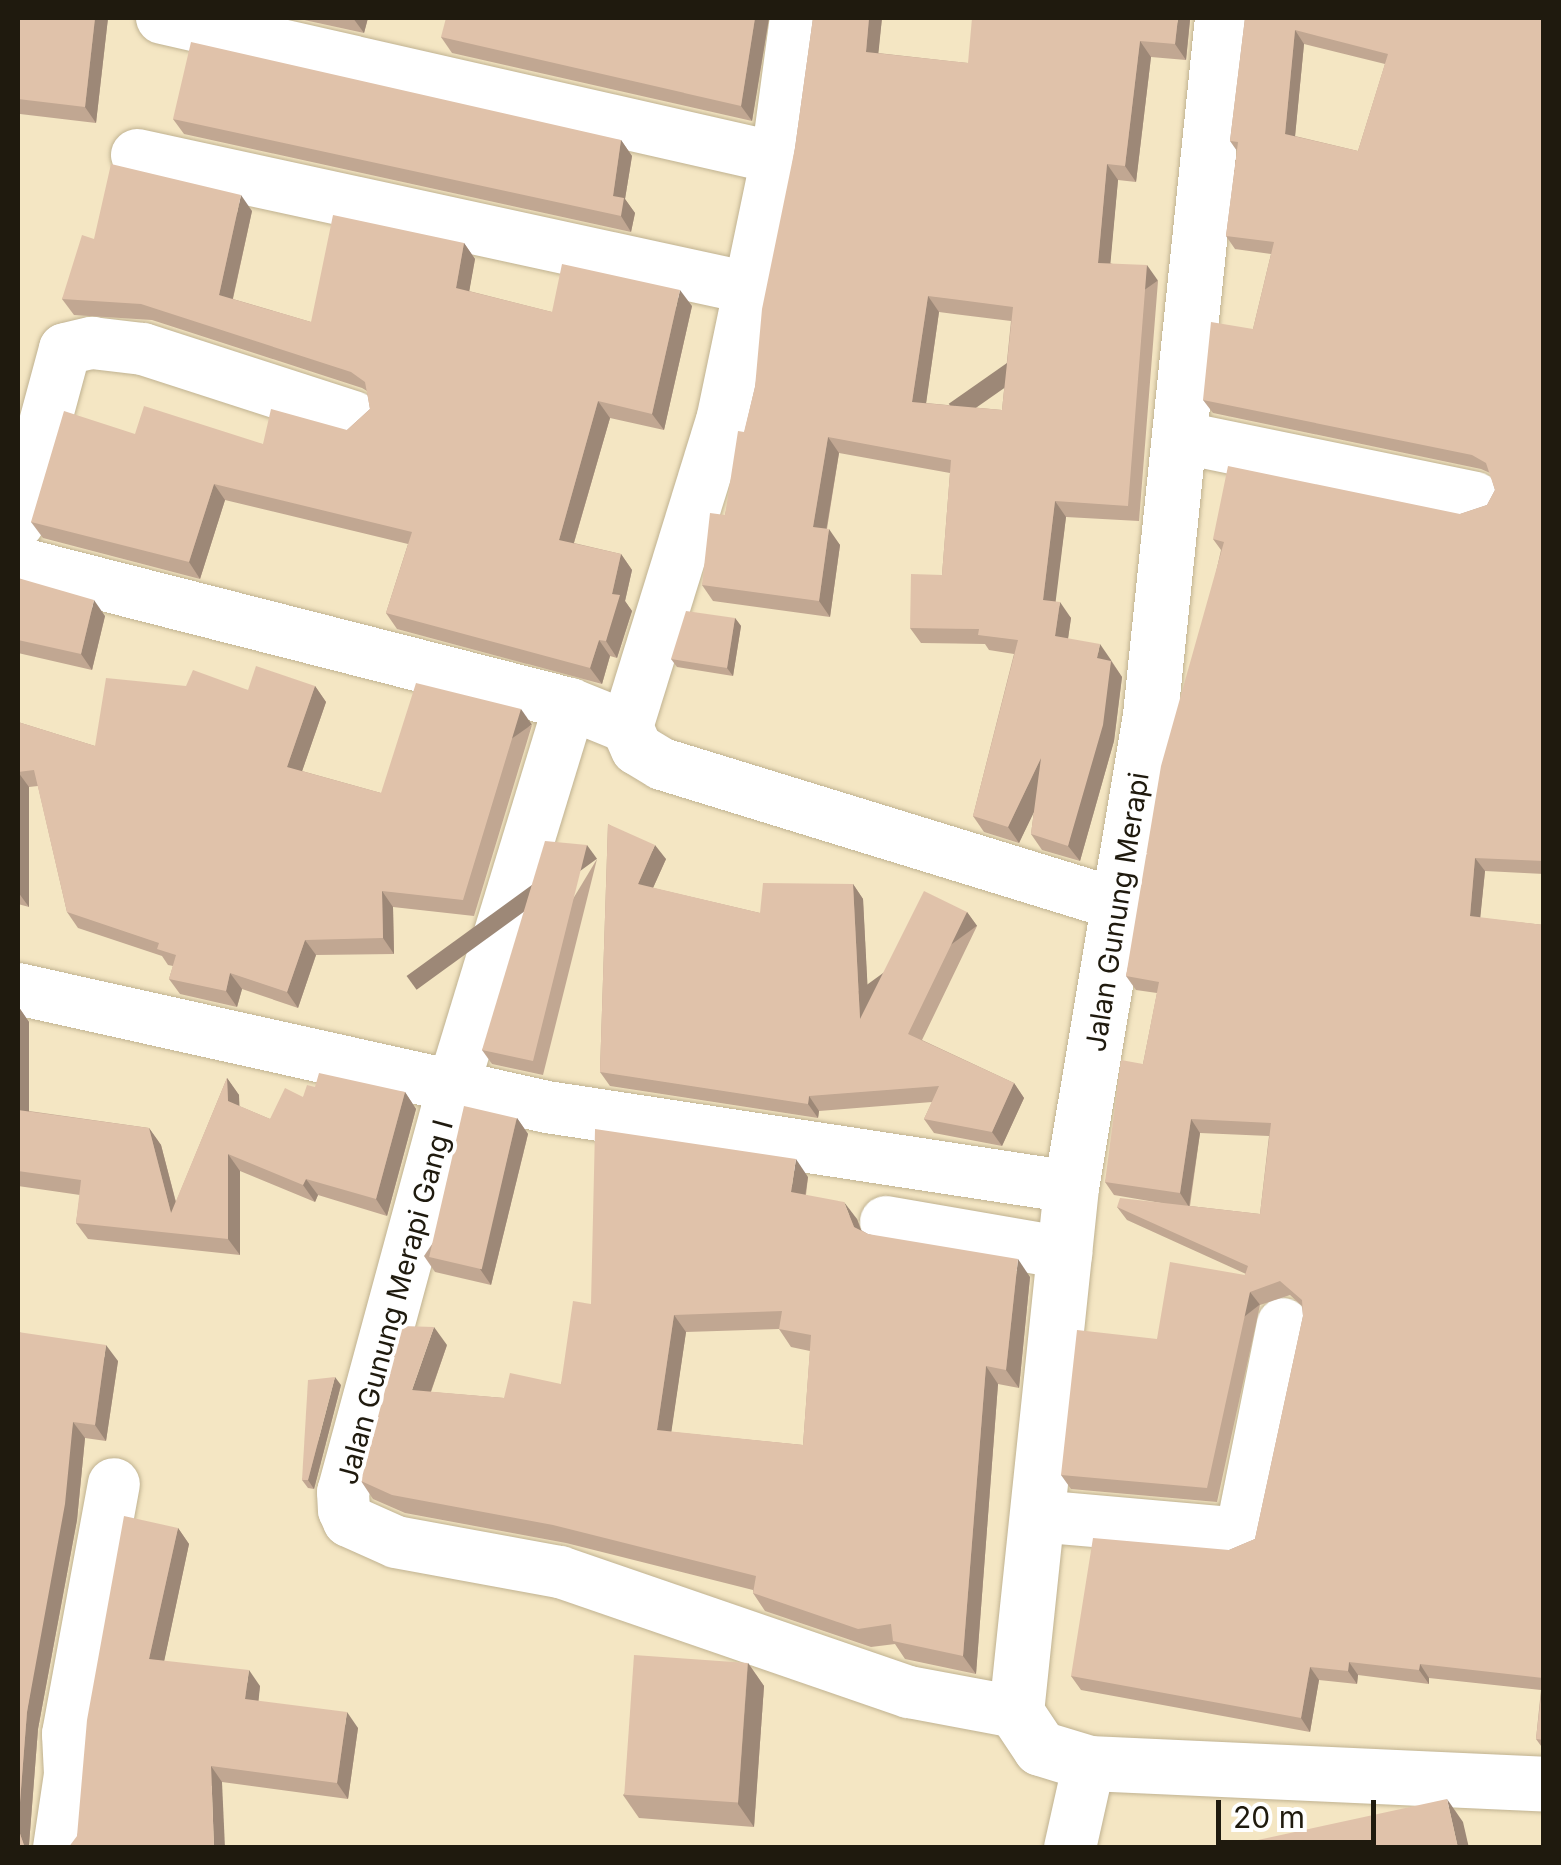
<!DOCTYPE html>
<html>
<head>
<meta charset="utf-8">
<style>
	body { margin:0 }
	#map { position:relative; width:1561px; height:1865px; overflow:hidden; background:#f4e6c3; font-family:Inter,sans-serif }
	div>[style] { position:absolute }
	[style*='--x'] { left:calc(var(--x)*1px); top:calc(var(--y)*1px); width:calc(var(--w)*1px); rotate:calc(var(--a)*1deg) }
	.roads { filter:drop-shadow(0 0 2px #c0b291) drop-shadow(0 0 2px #c0b291) }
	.minor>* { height:52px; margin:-26px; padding:0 26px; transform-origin:26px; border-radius:26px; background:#fff }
	.secondary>* { height:55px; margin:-27.5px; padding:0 27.5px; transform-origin:27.5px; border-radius:27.5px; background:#fff }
	.wall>* { inset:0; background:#c1a792 }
	.shaded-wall>* { inset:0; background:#9d8877; transform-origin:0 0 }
	.building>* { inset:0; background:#e0c2aa; transform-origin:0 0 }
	span { translate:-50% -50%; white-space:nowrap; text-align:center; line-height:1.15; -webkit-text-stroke:8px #fff; paint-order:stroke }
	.street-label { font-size:28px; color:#1f1a0e }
	.frame { position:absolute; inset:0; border:20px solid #1f1a0e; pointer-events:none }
	.scale { position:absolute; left:1216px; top:1800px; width:160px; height:45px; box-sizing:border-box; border:5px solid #1f1a0e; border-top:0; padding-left:12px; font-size:30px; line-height:35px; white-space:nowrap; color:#1f1a0e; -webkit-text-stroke:8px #fff; paint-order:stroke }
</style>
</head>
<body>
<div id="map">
	<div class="roads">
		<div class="minor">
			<div style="--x:162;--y:18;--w:631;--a:12.82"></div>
			<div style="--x:137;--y:155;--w:626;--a:12.26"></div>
			<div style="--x:1179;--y:437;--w:302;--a:11.6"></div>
			<div style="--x:18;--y:523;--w:180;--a:-74.9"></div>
			<div style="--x:65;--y:349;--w:28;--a:-13"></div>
			<div style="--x:92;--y:343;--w:51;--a:6.7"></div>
			<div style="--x:143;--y:349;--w:221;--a:17.9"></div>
			<div style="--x:18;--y:563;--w:570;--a:14.33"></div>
			<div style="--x:570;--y:704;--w:61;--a:22"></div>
			<div style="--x:627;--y:727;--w:24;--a:66"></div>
			<div style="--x:637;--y:749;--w:29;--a:31"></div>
			<div style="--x:662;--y:764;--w:478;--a:17.1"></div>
			<div style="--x:570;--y:704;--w:397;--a:107"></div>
			<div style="--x:454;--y:1084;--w:423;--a:105.2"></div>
			<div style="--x:343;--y:1492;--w:18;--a:87"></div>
			<div style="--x:344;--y:1510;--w:12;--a:66"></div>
			<div style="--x:349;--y:1521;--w:51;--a:24.1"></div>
			<div style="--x:396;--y:1542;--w:167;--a:10.4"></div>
			<div style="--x:560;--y:1572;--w:369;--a:19"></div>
			<div style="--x:909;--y:1692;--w:109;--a:10.6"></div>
			<div style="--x:627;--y:727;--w:320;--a:-72.8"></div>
			<div style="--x:722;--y:421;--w:269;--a:-78.2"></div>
			<div style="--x:777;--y:158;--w:141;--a:-82.3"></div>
			<div style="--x:18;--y:989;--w:542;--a:12.57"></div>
			<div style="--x:547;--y:1107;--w:530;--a:8.68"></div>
			<div style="--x:886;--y:1222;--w:183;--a:9.8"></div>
			<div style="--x:1037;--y:1516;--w:205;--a:5"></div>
			<div style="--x:1241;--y:1534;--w:214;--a:-78.7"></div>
			<div style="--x:59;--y:1848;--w:75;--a:-81.5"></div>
			<div style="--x:70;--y:1774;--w:40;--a:-92.9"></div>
			<div style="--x:68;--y:1734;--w:254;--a:-79.6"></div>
			<div style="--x:1070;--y:1848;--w:87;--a:-77.4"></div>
		</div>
		<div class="secondary">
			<div style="--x:1222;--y:18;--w:701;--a:95.9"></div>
			<div style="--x:1150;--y:715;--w:479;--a:99.5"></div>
			<div style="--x:1071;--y:1187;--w:528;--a:95.98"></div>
			<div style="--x:1016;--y:1712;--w:43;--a:56.3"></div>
			<div style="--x:1040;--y:1748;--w:51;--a:17"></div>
			<div style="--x:1089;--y:1763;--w:455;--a:2.6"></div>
		</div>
	</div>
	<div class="wall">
		<div style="clip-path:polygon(18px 18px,108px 18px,96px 123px,20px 114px,18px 124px)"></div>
		<div style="clip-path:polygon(295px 18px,368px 18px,364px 33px)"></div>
		<div style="clip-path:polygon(769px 18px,752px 121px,452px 53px,441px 37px)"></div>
		<div style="clip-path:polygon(evenodd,813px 18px,882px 18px,878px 53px,968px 63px,1190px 20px,1186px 60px,1151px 57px,1136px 182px,1118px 180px,1110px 263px,1158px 281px,1139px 521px,1066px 517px,1055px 601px,1071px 618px,1068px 639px,1111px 660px,1122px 677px,1114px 741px,1080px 861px,1042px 850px,1031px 834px,1034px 811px,1019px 843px,984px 832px,973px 816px,1014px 654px,989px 650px,985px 644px,921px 643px,910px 628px,942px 575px,950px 473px,839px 453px,827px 529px,840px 545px,830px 617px,713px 601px,702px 585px,725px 515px,755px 387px,795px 148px,813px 18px,939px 312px,1011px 321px,1002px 410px,926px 403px,939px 312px)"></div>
		<div style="clip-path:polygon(evenodd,1245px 18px,1544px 18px,1544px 874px,1485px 871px,1480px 918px,1544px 925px,1544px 1750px,1536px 1739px,1541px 1690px,1429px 1678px,1429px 1684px,1358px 1675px,1357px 1684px,1319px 1680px,1310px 1732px,1081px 1690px,1071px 1676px,1229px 1550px,1255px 1539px,1303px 1316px,1302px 1306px,1290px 1295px,1260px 1305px,1217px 1502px,1071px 1489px,1061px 1475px,1157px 1339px,1246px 1274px,1127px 1220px,1117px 1207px,1161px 1203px,1114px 1195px,1105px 1182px,1143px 1064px,1157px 993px,1136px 990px,1126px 976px,1221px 550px,1213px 539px,1460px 514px,1487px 505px,1495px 490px,1490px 473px,1481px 469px,1213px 413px,1203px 400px,1253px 329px,1271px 254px,1235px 249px,1226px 236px,1237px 151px,1230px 141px,1245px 18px,1304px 44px,1385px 64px,1358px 151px,1295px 136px,1304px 44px,1245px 18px,1200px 1133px,1269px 1136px,1260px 1214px,1190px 1206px,1200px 1133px)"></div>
		<div style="clip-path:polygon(173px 119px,621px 140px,632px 156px,625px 199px,635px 213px,631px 232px,184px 134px)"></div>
		<div style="clip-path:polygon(252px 211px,233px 299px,311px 322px,464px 243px,475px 259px,469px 291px,552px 312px,692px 306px,664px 430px,610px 418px,574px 543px,621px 554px,632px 570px,625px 601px,632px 611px,617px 658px,610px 656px,602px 684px,397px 629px,386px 613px,408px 544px,225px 500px,200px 579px,43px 538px,31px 522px,135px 434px,263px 444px,347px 430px,370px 409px,367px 391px,362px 388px,152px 320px,74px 315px,62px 299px,94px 239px)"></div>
		<div style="clip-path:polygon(18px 578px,105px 616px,92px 670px,18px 653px)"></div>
		<div style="clip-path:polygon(735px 618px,741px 626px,733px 676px,677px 667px,671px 659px)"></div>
		<div style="clip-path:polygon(186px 686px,248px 690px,315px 686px,326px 702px,302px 771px,381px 793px,532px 725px,474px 916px,393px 907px,394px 954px,316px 955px,298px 1008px,242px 989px,237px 1007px,180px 994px,169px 979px,173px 966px,168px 965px,162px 956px,78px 928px,67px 912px,38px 786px,29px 787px,29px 907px,18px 904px,18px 722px,95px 746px)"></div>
		<div style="clip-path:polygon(608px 824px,666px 859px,653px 888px,760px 913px,853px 884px,863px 899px,868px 1001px,967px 912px,977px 926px,922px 1040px,1014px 1083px,1024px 1098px,1002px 1146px,934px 1133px,924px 1119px,932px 1102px,819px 1111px,818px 1118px,610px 1086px,600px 1072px)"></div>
		<div style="clip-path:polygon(597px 859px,543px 1075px,492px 1064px,482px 1050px)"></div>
		<div style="clip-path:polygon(18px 1006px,29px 1022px,29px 1111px,149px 1128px,161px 1145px,176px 1202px,227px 1078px,239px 1095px,239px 1106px,270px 1119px,303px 1097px,315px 1087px,405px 1092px,416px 1109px,387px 1216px,318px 1195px,315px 1202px,240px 1171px,240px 1255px,88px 1239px,76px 1223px,80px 1195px,18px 1186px)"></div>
		<div style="clip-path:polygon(517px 1118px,528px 1134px,491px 1285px,435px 1272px,424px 1256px)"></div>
		<div style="clip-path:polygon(evenodd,808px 1177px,806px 1195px,857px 1219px,861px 1230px,868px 1234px,1030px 1277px,1019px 1388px,998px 1384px,976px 1674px,905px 1659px,895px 1644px,871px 1647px,765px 1611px,753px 1593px,753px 1590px,566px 1543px,405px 1513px,373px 1499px,361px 1481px,447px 1345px,431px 1392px,504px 1398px,561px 1384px,591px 1304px,808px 1177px,779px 1329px,791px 1347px,810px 1351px,803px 1445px,671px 1432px,686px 1332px,779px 1329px)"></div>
		<div style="clip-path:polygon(18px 1332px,118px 1361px,106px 1441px,85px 1438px,77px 1520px,38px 1729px,29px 1845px,18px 1848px)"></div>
		<div style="clip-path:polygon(341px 1385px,314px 1489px,308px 1488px,302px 1480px)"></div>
		<div style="clip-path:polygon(178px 1528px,189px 1544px,164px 1661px,260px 1686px,258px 1701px,358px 1728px,348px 1799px,222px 1782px,77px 1836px)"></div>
		<div style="clip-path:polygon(748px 1663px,764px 1686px,754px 1827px,639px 1818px,623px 1795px)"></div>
	</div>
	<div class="shaded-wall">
		<div style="clip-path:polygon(95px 18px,108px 18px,96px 123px,85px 107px)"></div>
		<div style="clip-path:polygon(353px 18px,368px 18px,364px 33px)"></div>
		<div style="clip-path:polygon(755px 18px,769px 18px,752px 121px,741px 106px)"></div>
		<div style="clip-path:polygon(869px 18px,882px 18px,877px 67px,866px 52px)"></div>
		<div style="clip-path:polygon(1178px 18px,1189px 18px,1190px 20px,1186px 60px,1175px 44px)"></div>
		<div style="clip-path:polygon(1295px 30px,1304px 44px,1294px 147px,1285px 134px)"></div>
		<div style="clip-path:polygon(1140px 41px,1151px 57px,1136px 182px,1125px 166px)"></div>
		<div style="clip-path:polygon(621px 140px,632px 156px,625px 199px,635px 213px,631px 232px,621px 216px,613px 196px)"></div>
		<div style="clip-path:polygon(1107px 164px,1118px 180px,1109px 279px,1098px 263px)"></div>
		<div style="clip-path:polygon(241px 195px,252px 211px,230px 311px,219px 295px)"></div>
		<div style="clip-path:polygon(464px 243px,475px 259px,467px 304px,456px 288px)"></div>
		<div style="left:1147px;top:265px;width:19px;height:242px;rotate:55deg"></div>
		<div style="clip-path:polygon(680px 290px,692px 306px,664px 430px,652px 414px)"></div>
		<div style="clip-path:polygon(928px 296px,939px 312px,924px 418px,912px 402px)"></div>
		<div style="clip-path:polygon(598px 401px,610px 418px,570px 556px,559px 540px)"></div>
		<div style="clip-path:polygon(828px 437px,839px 453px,824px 543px,813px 527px)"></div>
		<div style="clip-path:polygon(214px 484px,225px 500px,200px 579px,189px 562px)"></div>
		<div style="clip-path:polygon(1055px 501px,1066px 517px,1054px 615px,1043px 600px)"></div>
		<div style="clip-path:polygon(829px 529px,840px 545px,830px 617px,819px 601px)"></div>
		<div style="clip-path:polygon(621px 554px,632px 570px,625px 601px,632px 611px,617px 658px,606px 641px,612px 594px)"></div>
		<div style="clip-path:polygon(94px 600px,105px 616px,92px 670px,81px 654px)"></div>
		<div style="clip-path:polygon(1060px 602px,1071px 618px,1066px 652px,1055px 636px)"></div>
		<div style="clip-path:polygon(735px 618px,741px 626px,733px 676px,727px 668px)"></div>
		<div style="clip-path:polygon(599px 640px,610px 656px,602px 684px,590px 668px)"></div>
		<div style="clip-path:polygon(1100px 644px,1111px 660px,1108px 674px,1097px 658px)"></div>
		<div style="clip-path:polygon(1111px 661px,1122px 677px,1114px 741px,1080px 861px,1068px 846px)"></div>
		<div style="clip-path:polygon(315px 686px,326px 702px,298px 783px,287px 767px)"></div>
		<div style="left:521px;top:709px;width:19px;height:200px;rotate:55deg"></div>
		<div style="clip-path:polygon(1041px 758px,1053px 773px,1019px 843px,1008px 827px)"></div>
		<div style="clip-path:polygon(18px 772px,29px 787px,29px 907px,18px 892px)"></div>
		<div style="left:587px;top:845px;width:17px;height:223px;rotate:54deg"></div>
		<div style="clip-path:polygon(655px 845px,666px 859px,648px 899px,638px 884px)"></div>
		<div style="clip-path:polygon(1475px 858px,1485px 871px,1479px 930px,1470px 916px)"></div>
		<div style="clip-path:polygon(853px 884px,863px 899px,870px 1033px,860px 1019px)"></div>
		<div style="clip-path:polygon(382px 891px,393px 907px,394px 954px,383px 938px)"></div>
		<div style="left:967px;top:912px;width:17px;height:136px;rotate:54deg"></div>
		<div style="clip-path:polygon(305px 940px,316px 955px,298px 1008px,287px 992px)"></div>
		<div style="clip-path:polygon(230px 973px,242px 989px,237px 1007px,226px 991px)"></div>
		<div style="clip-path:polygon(18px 1006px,29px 1022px,29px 1126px,18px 1110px)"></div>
		<div style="clip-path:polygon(227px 1078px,239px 1095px,240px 1118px,228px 1101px)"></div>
		<div style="clip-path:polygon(1014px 1083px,1024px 1098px,1002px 1146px,992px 1132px)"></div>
		<div style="clip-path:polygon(405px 1092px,416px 1109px,387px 1216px,376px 1199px)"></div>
		<div style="clip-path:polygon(809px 1096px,819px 1111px,818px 1118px,808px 1104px)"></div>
		<div style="clip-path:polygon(517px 1118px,528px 1134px,491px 1285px,480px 1269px)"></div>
		<div style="clip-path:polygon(1191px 1119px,1200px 1133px,1189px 1207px,1180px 1193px)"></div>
		<div style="clip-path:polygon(149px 1128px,161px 1145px,183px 1230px,171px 1213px)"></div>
		<div style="clip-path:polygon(228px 1154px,240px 1171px,240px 1255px,228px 1239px)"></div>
		<div style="clip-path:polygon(796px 1159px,808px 1177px,803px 1210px,791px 1192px)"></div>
		<div style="clip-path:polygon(306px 1179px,318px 1195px,315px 1202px,303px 1185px)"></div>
		<div style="clip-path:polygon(844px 1202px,857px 1219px,866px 1244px,854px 1227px)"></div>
		<div style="clip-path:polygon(1018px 1259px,1030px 1277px,1019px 1388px,1006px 1370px)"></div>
		<div style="left:1250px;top:1292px;width:16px;height:201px;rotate:52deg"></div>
		<div style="clip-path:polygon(674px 1315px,686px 1332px,669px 1448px,657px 1430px)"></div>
		<div style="clip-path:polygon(434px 1327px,447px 1345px,425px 1408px,412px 1390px)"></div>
		<div style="clip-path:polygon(106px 1345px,118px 1361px,106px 1441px,95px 1425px)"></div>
		<div style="clip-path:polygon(986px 1366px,998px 1384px,976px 1674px,963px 1656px)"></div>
		<div style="clip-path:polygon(335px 1377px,341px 1385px,314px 1489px,308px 1480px)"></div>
		<div style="clip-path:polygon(73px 1422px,85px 1438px,77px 1520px,38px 1729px,29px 1845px,30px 1848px,25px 1848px,18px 1828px,27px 1712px)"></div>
		<div style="clip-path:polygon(178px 1528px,189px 1544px,161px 1676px,149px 1659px)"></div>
		<div style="clip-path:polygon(1349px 1662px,1358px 1675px,1357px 1684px,1348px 1671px)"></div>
		<div style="clip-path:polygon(748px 1663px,764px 1686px,754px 1827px,738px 1804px)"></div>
		<div style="clip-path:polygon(1420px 1664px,1429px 1678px,1429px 1684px,1419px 1670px)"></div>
		<div style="clip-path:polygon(1310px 1667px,1319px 1680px,1310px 1732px,1301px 1718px)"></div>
		<div style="clip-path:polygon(249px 1670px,260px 1686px,257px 1716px,245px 1699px)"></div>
		<div style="clip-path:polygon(347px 1712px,358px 1728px,348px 1799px,337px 1783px)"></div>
		<div style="clip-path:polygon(211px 1766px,222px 1782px,225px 1848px,214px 1848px)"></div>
		<div style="clip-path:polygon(1447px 1799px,1463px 1822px,1469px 1848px,1458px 1848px)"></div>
	</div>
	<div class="building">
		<div style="clip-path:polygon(18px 18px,95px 18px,85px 107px,18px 99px)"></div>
		<div style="clip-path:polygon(446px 18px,755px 18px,741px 106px,441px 37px)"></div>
		<div style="clip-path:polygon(evenodd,813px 18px,869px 18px,866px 52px,968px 63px,972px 18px,1178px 18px,1175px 44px,1140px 41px,1125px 166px,1107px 164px,1098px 263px,1147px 265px,1128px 506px,1055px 501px,1043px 600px,1060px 602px,1055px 636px,1100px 644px,1097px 658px,1111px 661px,1103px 725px,1068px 846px,1031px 834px,1041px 758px,1008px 827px,973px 816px,1018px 640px,978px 635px,979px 629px,910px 628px,911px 574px,942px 575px,951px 460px,828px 437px,813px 527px,829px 529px,819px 601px,702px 585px,710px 513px,725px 515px,738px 431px,744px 432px,755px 387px,762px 309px,795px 148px,813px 18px,928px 296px,1013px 307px,1002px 410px,912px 402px,928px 296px)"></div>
		<div style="clip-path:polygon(evenodd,1245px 18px,1544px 18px,1544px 861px,1475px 858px,1470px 916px,1544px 925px,1544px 1740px,1536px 1739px,1543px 1678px,1420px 1664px,1419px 1670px,1349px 1662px,1348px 1671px,1310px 1667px,1301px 1718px,1071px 1676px,1093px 1538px,1229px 1550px,1255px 1539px,1303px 1316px,1302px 1300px,1280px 1281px,1250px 1292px,1207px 1488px,1061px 1475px,1077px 1330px,1157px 1339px,1170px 1262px,1245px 1275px,1248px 1266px,1117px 1207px,1120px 1198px,1260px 1214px,1271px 1123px,1191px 1119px,1180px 1193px,1105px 1182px,1121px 1060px,1143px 1064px,1159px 982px,1126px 976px,1161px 766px,1224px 542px,1213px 539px,1228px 466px,1460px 514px,1487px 505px,1495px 490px,1486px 463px,1472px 455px,1203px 400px,1211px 322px,1253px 329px,1274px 242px,1226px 236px,1238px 142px,1230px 141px,1245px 18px,1295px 30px,1388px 54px,1358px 151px,1285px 134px,1295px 30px)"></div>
		<div style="clip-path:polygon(191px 42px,621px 140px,613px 196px,624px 198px,621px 216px,173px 119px)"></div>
		<div style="clip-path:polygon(111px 164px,241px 195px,219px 295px,311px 322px,333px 215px,464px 243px,456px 288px,552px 312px,562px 264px,680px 290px,652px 414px,598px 401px,559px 540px,621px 554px,612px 594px,620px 595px,606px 641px,599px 640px,590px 668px,386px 613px,412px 532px,214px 484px,189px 562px,31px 522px,64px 411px,135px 434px,144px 406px,263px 444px,271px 409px,347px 430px,370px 409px,365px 382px,351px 372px,141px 304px,62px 299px,82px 235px,94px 239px)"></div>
		<div style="clip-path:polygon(18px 578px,94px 600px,81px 654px,18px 640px)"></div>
		<div style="clip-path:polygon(686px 611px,735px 618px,727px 668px,671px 659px)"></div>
		<div style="clip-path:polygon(256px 666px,315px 686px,287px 767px,381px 793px,416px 683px,521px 709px,463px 900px,382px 891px,383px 938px,305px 940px,287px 992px,230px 973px,226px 991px,169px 979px,176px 955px,157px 949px,159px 943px,67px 912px,34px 770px,18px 772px,18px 891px,18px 722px,95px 746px,106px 678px,186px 686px,193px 670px,248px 690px)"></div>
		<div style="clip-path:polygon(608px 824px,655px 845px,638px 884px,760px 913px,763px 883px,853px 884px,860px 1019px,924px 891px,967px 912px,908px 1034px,1014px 1083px,992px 1132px,924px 1119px,939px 1086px,809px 1096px,808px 1104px,600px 1072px)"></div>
		<div style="clip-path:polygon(545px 841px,587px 845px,533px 1061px,482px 1050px)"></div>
		<div style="clip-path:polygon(319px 1073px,405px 1092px,376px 1199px,306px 1179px,303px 1185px,228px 1154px,228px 1239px,76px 1223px,81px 1180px,18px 1171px,18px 1110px,149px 1128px,171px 1213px,227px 1078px,228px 1101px,270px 1119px,285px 1088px,303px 1097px,307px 1085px,315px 1087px)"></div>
		<div style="left:464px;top:1106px;width:54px;height:155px;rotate:13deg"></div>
		<div style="clip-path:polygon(evenodd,595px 1129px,796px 1159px,791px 1192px,844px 1202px,854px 1227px,868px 1234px,1018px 1259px,1006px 1370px,986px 1366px,963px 1656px,893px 1641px,891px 1624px,858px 1629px,753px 1593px,756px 1576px,553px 1525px,392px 1495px,361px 1481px,402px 1326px,434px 1327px,412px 1390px,504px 1398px,510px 1373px,561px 1384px,573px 1301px,591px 1304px,595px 1129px,782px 1311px,779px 1329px,811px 1335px,803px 1445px,657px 1430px,674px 1315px,782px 1311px)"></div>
		<div style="clip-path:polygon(18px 1332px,106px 1345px,95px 1425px,73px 1422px,65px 1504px,27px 1712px,18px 1828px,25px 1848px,18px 1848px)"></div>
		<div style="clip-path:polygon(335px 1377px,308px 1480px,302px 1480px,308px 1380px)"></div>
		<div style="clip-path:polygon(124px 1516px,178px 1528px,149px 1659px,249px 1670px,245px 1699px,347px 1712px,337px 1783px,211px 1766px,214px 1848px,68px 1848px,77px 1836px,87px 1720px)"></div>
		<div style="left:634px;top:1655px;width:114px;height:140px;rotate:4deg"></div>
		<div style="clip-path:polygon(1447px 1799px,1458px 1848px,1221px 1848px)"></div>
	</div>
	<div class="street-label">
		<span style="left:1117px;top:912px;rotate:-81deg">Jalan Gunung Merapi</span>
		<span style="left:395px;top:1302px;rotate:-75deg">Jalan Gunung Merapi Gang I</span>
	</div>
	<div class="frame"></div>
	<div class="scale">20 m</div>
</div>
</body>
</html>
